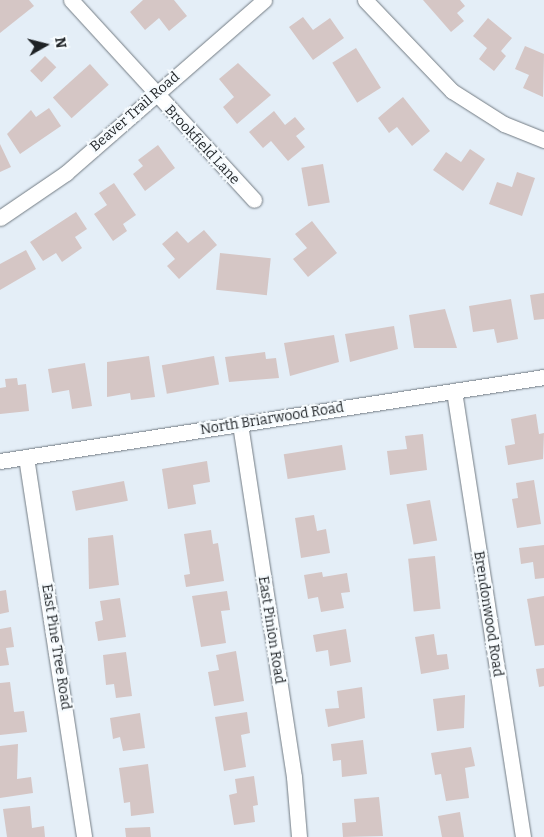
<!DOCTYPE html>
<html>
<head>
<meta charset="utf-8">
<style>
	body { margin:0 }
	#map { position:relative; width:544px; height:837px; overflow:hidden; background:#e4eef7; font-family:Bitter,serif }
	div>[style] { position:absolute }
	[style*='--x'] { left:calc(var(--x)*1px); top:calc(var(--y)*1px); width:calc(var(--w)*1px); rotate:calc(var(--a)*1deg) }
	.building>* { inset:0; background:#d5c6c5; transform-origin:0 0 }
	.roads { filter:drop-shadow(0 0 1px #727b83) drop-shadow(0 0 1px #727b83) }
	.minor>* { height:15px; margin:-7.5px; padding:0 7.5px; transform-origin:7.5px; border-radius:7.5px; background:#fff }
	span { translate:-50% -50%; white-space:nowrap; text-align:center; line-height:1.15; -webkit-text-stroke:4px #f6fbfe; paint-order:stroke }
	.street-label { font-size:14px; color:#1e2225 }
	.north { position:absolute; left:20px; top:20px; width:50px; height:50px; -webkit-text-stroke:4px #f6fbfe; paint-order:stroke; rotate:82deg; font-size:14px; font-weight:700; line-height:20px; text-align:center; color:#1e2225 }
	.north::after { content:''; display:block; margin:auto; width:18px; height:22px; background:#1e2225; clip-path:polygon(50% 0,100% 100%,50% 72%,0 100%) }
</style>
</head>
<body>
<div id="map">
	<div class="building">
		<div style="clip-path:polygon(0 0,29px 0,34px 6px,0 33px)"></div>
		<div style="clip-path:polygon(143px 0,174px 0,187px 16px,169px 31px,159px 18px,145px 30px,130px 12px)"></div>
		<div style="clip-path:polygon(423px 0,460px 0,465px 6px,457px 13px,464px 21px,451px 32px)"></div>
		<div style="clip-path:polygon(303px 17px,313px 30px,330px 18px,344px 38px,313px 60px,289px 27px)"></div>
		<div style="clip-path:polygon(488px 18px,512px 38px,501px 51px,506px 56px,494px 71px,479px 59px,487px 48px,473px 36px)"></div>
		<div style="clip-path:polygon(525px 46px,544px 54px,543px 97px,523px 88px,529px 75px,515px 69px)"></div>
		<div style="left:356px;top:48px;width:47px;height:28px;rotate:58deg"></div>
		<div style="left:45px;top:56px;width:16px;height:21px;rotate:45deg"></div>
		<div style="clip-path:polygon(238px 63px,271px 95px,237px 124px,223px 107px,234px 97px,219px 79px)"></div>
		<div style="left:90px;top:64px;width:28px;height:50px;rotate:48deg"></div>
		<div style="clip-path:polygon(403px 97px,430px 131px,412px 146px,397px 127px,389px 133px,378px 118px)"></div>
		<div style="clip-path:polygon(49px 108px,61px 126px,20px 154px,7px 134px,31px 110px,36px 117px)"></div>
		<div style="clip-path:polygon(274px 111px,285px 125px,295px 117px,305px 129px,296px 136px,305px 147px,288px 161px,271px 141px,263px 148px,249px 132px)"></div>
		<div style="clip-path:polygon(0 144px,11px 167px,0 172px)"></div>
		<div style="clip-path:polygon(158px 145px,175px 168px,145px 191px,133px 174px,143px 166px,138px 160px)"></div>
		<div style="clip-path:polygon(470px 149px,485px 159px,463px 191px,433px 170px,446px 152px,461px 162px)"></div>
		<div style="left:323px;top:164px;width:39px;height:22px;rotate:80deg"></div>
		<div style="clip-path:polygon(517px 172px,535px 178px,522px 216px,489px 204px,497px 182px,512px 187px)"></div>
		<div style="clip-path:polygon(114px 183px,136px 215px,123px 224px,127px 231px,113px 241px,94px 214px,107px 205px,99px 193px)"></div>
		<div style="clip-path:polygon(76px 212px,87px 229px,75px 237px,82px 248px,62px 262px,56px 253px,43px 261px,30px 242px)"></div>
		<div style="clip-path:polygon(312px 221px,337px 253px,308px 277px,293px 259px,307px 248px,295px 234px)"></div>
		<div style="clip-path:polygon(204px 230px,217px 245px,179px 279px,167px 266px,175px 259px,162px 244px,177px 231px,188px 243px)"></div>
		<div style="clip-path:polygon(26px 250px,36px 269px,0 290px,0 264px)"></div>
		<div style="left:220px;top:253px;width:51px;height:37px;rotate:6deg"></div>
		<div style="clip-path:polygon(544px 293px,544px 319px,534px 320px,530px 295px)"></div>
		<div style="clip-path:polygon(511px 299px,518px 339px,497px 343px,494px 329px,473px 332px,469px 306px)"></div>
		<div style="clip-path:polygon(445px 309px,457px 348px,414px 348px,409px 315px)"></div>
		<div style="clip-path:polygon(394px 326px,398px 349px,350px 362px,345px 334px)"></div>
		<div style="clip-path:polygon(334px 335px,339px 362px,290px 376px,284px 343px)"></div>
		<div style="clip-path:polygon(265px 352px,266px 359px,276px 358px,279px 378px,229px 382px,225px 357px)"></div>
		<div style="clip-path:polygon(149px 356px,155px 397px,131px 400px,130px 393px,107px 397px,107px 362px)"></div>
		<div style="left:214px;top:356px;width:29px;height:53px;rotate:80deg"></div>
		<div style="clip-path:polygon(85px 363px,92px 406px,72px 409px,69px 390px,52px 393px,48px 369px)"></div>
		<div style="clip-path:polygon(17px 378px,18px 385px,26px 384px,29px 411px,0 414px,0 388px,6px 387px,5px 379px)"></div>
		<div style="clip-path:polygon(536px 414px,539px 434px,544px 433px,543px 459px,508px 465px,505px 446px,515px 444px,511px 419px)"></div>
		<div style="clip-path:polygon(423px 434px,427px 470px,390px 475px,387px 451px,407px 449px,405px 436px)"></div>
		<div style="left:342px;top:445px;width:25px;height:59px;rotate:81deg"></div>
		<div style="clip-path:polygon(207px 461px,210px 482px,193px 485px,196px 504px,168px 509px,162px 469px)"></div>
		<div style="clip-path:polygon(534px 480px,541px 524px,517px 528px,512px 499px,518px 498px,516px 483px)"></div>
		<div style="left:124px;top:481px;width:20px;height:53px;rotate:79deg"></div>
		<div style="left:430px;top:500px;width:41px;height:24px;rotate:80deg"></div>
		<div style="clip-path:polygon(314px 515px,317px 531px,326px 529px,330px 553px,301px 558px,295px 518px)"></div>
		<div style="clip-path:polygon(211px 530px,213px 544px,218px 543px,224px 581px,186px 587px,184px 575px,190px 574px,184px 534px)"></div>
		<div style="clip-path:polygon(113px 535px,119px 585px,89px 589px,88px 538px)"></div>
		<div style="clip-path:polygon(544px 545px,544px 578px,535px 579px,533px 562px,521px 564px,519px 548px)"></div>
		<div style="left:435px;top:556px;width:53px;height:27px;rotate:84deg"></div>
		<div style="clip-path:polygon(322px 572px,323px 577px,347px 573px,350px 592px,341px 593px,344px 608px,321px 612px,318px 597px,308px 599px,304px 575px)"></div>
		<div style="clip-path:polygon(6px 590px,9px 612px,0 614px,0 591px)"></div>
		<div style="clip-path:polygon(227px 591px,230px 610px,221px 611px,226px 643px,201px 647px,192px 596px)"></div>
		<div style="clip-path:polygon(544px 596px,544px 645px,535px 646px,527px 599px)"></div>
		<div style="clip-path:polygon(120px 598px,126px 637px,98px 641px,95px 622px,103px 620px,100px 601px)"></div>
		<div style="clip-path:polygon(11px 627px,14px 647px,6px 648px,9px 665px,0 666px,0 629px)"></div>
		<div style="clip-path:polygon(346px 629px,351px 662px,330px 666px,328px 650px,316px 652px,313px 635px)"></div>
		<div style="clip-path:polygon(434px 634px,437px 655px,447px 654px,449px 669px,421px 674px,415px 637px)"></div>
		<div style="clip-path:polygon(236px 651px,244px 701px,214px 706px,208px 672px,219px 670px,216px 655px)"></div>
		<div style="clip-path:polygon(126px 652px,132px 696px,116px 698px,114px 684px,106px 685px,103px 655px)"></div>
		<div style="clip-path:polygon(544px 668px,544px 686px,539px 687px,536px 669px)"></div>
		<div style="clip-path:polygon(10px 682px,14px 712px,24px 711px,27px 732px,0 735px,0 683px)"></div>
		<div style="clip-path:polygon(362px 687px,365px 718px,328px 727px,325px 709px,339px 708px,337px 691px)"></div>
		<div style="clip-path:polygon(465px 695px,464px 728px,437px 731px,433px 699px)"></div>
		<div style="clip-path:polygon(247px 712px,250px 733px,241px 735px,246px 767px,224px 771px,215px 717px)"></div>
		<div style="clip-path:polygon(140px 713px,145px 748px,123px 751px,120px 737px,113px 739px,110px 718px)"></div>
		<div style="clip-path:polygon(363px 740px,367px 774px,342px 777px,341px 760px,333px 761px,331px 744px)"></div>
		<div style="clip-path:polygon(18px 744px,17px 779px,31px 777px,33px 793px,0 798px,0 746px)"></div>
		<div style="clip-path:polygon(471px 747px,475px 766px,465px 768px,469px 798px,446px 801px,441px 774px,435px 775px,431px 753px)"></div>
		<div style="clip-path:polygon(148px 764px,154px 813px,131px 816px,130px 802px,124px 803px,119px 768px)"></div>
		<div style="clip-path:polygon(254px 776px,258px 805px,253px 806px,255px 822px,234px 825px,229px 795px,237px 793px,235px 779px)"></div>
		<div style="clip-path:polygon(379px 797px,383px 836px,343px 837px,342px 823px,356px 822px,354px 799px)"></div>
		<div style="clip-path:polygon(30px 806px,32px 828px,44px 826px,45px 837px,7px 837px,3px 809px)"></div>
		<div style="clip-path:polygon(460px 812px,464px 837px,442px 837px,438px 816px)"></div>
		<div style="clip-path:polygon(150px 827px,151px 837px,126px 837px,125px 828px)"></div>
	</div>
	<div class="roads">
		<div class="minor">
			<div style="--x:71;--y:0;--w:271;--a:47.5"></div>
			<div style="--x:365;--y:0;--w:126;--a:46.3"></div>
			<div style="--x:452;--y:91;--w:62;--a:32.4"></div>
			<div style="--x:504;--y:124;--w:43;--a:21.8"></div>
			<div style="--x:0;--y:218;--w:80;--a:-34.3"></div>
			<div style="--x:66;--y:173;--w:263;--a:-41.1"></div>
			<div style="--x:454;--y:391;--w:451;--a:81.2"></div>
			<div style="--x:240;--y:424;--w:357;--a:81.3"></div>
			<div style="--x:294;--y:777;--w:60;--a:85.2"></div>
			<div style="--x:26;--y:457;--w:384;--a:81.3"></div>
			<div style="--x:0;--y:461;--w:550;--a:-8.78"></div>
		</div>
	</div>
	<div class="street-label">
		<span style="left:135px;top:112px;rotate:-41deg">Beaver Trail Road</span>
		<span style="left:202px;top:145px;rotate:47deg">Brookfield Lane</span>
		<span style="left:272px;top:419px;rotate:-9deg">North Briarwood Road</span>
		<span style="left:488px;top:614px;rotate:81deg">Brendonwood Road</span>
		<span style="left:271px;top:630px;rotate:81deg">East Pinion Road</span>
		<span style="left:56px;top:647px;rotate:81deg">East Pine Tree Road</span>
	</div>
	<div class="north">N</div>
</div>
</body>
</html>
